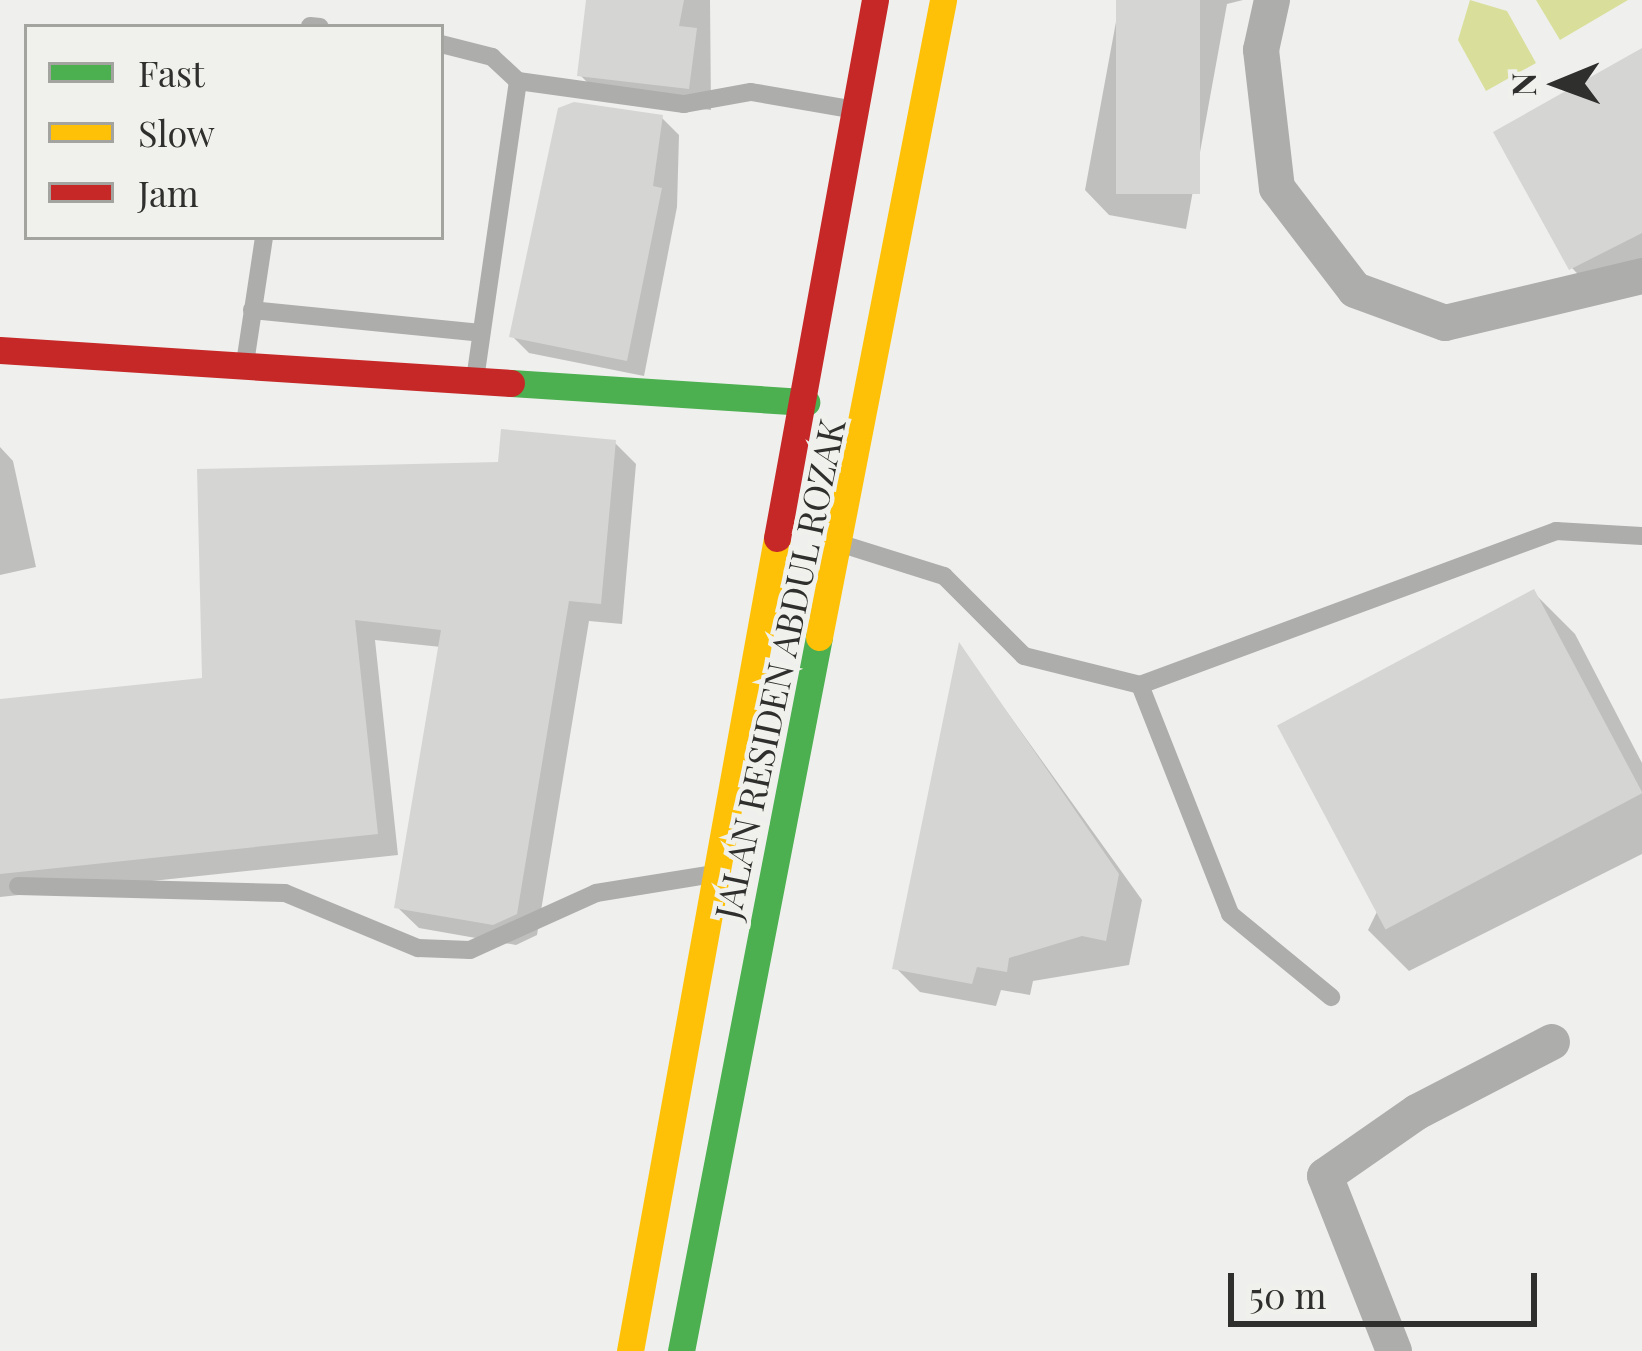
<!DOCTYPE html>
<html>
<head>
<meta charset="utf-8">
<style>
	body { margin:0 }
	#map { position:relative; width:1642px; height:1351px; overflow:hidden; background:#eff0ed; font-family:"Playfair Display",serif }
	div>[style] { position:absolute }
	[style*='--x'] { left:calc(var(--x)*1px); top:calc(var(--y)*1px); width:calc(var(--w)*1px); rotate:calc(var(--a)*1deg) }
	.water>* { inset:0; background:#d9df9b }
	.shadow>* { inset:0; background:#0003 }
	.building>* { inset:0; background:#d5d6d4; transform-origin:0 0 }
	.lane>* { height:18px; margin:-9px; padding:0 9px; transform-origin:9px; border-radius:9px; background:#adadac }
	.street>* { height:36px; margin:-18px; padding:0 18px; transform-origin:18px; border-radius:18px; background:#adadac }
	.fast>* { height:27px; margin:-13.5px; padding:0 13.5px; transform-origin:13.5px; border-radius:13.5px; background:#4caf50 }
	.slow>* { height:27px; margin:-13.5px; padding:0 13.5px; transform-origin:13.5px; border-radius:13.5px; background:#ffc107 }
	.jam>* { height:27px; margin:-13.5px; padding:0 13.5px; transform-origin:13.5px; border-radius:13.5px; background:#c62828 }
	span { translate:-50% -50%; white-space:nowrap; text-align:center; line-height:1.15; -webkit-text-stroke:9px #f0f1ec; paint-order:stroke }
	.street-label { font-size:36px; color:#2f2f2d }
	.legend { position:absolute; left:24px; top:24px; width:420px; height:216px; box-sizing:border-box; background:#f0f1ec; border:3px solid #a3a3a0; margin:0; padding:15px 21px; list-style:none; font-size:36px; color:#2f2f2d }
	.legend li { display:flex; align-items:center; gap:24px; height:60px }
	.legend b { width:60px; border:3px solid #a3a3a0 }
	.north { position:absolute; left:1498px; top:24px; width:120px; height:120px; -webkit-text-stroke:9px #f0f1ec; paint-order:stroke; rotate:269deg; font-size:33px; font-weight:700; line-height:48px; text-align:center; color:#2f2f2d }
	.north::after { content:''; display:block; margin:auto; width:42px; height:54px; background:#2f2f2d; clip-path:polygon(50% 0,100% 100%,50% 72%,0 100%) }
	.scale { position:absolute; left:1228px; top:1273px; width:309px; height:54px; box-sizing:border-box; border:6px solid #2f2f2d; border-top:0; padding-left:15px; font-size:36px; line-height:42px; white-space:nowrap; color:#2f2f2d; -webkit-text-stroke:9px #f0f1ec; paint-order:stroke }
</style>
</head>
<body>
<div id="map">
	<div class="water">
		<div style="clip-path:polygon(1470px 0,1507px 11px,1536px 63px,1486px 91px,1458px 40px)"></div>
		<div style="clip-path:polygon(1536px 0,1628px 0,1560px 40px)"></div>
	</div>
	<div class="shadow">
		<div style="clip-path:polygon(593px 0,710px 0,711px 110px,602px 97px,580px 75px)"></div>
		<div style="clip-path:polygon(1120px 0,1243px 0,1227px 4px,1186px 229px,1109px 215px,1085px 190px)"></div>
		<div style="clip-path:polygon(1642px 52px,1642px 267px,1596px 293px,1572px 268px)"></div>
		<div style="clip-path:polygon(662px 118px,679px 135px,677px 207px,644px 376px,529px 353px,512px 336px)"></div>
		<div style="clip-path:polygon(615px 443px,636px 464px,622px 624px,589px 621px,537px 935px,516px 945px,419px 928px,397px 907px,441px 647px,375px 640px,398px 855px,0 897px,0 702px,205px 680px,501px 465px)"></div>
		<div style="clip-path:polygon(0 447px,13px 461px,36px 567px,0 575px)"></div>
		<div style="clip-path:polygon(1534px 593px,1575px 634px,1642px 763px,1642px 854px,1409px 971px,1368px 930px)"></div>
		<div style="clip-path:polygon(961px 648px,1142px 900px,1129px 965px,1033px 981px,1030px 995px,1001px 990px,996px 1006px,920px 992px,896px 968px)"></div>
	</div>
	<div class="building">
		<div style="clip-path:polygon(586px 0,684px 0,679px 26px,697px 28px,689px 89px,577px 76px)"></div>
		<div style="left:1116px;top:0;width:84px;height:194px"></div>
		<div style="clip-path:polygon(1642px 48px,1642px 233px,1569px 270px,1493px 132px)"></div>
		<div style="clip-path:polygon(574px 102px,663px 115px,653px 186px,662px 188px,627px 361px,509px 337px,558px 108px)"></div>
		<div style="clip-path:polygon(501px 429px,616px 440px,601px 604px,569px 601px,517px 914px,493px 925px,394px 908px,441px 630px,355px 620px,378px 834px,0 874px,0 699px,202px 678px,197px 469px,498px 462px)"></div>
		<div style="left:1534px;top:589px;width:231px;height:291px;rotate:62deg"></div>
		<div style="clip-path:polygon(959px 642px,1119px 874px,1106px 941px,1082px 936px,1009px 958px,1007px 972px,977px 967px,972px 984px,892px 969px)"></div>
	</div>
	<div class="lane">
		<div style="--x:310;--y:26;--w:10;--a:6"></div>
		<div style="--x:441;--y:44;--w:53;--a:14.3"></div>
		<div style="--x:492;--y:57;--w:35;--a:43"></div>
		<div style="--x:518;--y:81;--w:302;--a:98.2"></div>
		<div style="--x:518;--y:81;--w:168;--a:7.9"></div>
		<div style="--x:684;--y:104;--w:68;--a:-10.2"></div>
		<div style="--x:751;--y:92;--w:95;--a:9.7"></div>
		<div style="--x:252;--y:310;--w:230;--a:5.7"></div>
		<div style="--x:245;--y:363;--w:127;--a:-81.4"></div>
		<div style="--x:845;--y:545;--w:104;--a:17.4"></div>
		<div style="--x:944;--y:576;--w:113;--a:45"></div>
		<div style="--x:1024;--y:656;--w:120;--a:14"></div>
		<div style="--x:1140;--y:685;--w:444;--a:-20.3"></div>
		<div style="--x:1556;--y:531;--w:86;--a:3.3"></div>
		<div style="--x:1140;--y:685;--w:246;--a:68.5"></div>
		<div style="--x:1230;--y:914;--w:131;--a:39.4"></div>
		<div style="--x:18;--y:886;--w:267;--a:1.5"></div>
		<div style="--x:285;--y:893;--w:144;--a:22.5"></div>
		<div style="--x:418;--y:948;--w:52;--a:2.2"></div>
		<div style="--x:470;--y:950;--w:138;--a:-24.3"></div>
		<div style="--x:596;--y:893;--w:112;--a:-9.2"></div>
	</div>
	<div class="street">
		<div style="--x:1272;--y:0;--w:51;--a:102.4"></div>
		<div style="--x:1261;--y:50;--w:139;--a:83.4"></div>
		<div style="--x:1277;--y:188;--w:128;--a:52.6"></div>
		<div style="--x:1355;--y:290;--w:96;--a:20.1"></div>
		<div style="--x:1445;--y:323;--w:203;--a:-13.4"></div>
		<div style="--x:1394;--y:1351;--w:188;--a:-111.5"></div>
		<div style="--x:1325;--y:1176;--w:112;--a:-34.8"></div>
		<div style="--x:1417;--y:1112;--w:152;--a:-27.4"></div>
	</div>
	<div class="fast">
		<div style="--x:511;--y:383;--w:296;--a:3.7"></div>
		<div style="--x:681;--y:1351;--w:727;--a:-79.06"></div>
	</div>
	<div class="slow">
		<div style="--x:819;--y:637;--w:649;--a:-78.98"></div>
		<div style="--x:630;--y:1351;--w:826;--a:-79.75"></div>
	</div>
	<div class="jam">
		<div style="--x:0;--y:350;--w:512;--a:3.69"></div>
		<div style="--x:777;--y:538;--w:547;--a:-79.68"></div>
	</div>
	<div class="street-label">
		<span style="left:779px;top:669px;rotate:-78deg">JALAN RESIDEN ABDUL ROZAK</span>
	</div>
	<ul class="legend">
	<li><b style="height:15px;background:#4caf50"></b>Fast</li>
	<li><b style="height:15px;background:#ffc107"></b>Slow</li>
	<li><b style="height:15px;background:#c62828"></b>Jam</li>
	</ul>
	<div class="north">N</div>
	<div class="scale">50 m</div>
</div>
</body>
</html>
